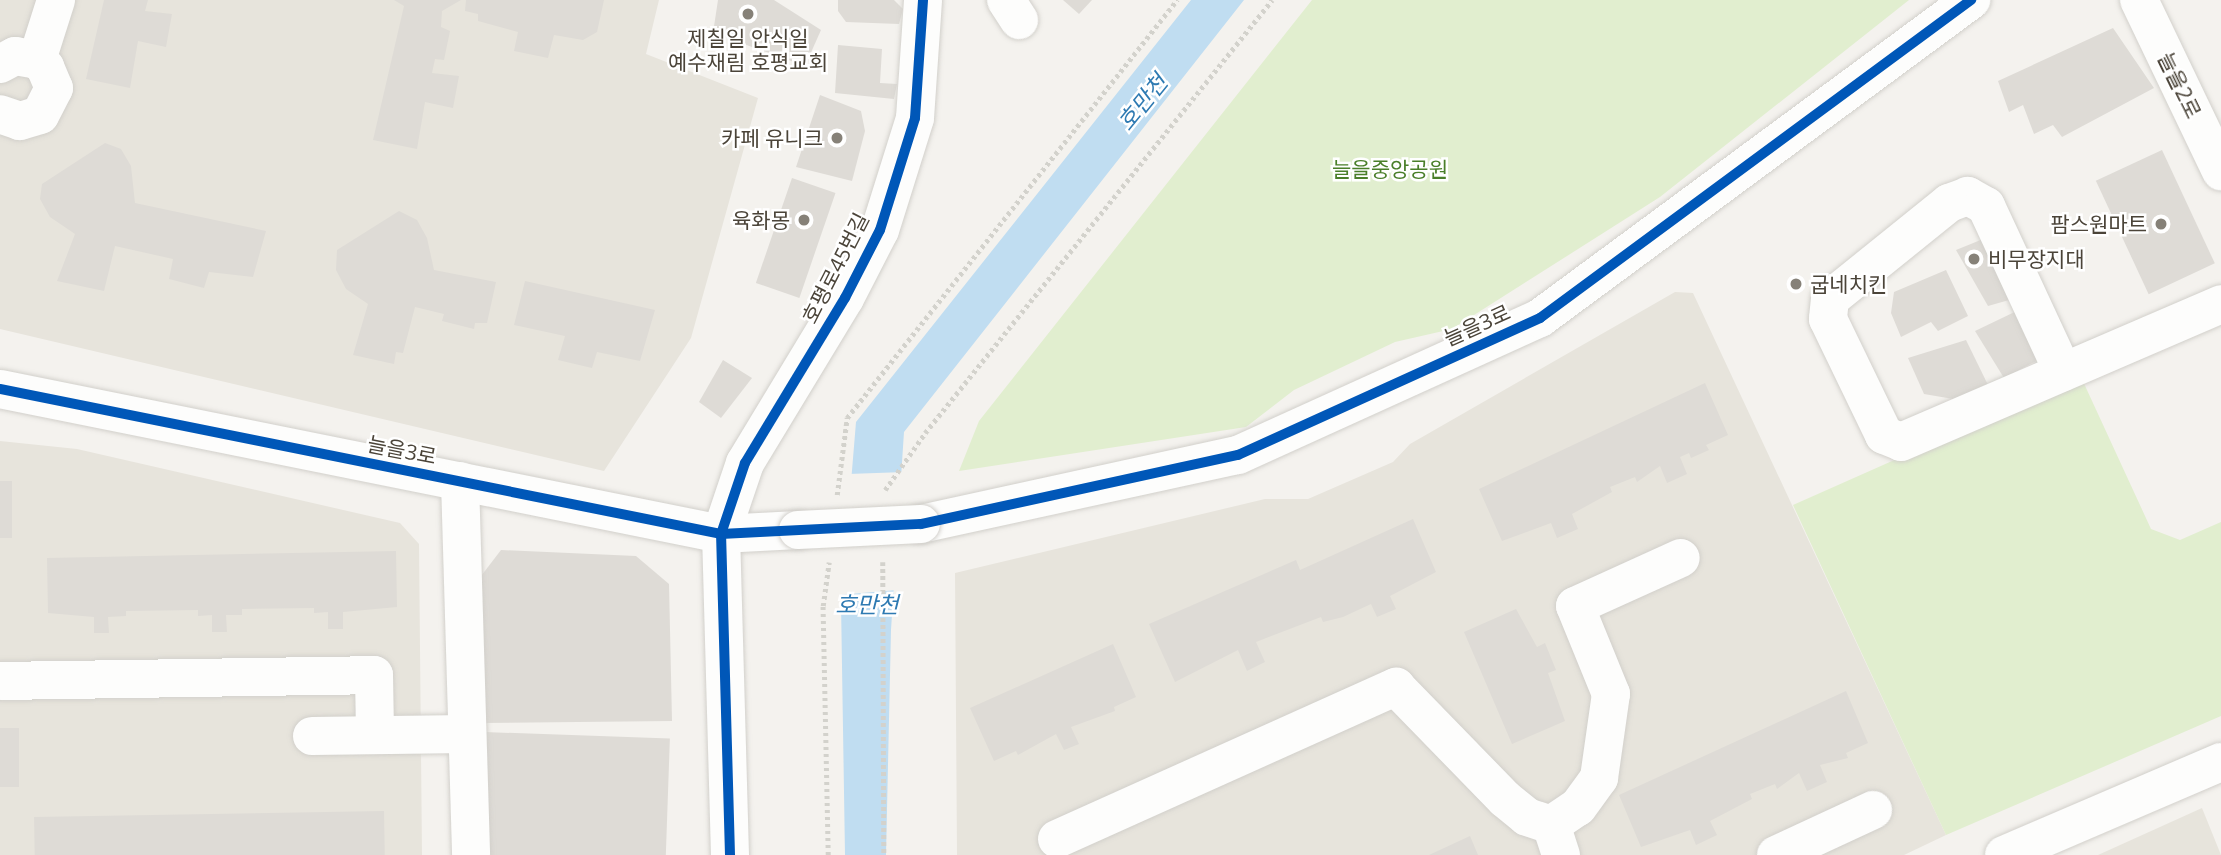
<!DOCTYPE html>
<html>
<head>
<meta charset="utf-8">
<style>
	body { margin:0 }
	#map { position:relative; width:2221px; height:855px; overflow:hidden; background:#f4f2ee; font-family:"Open Sans","Noto Sans KR",sans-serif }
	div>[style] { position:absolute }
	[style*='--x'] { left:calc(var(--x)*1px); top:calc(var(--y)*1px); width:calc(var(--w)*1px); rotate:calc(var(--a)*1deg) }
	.residential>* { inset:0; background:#e7e4dc }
	.green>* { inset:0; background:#e1eecf }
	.water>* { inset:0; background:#c0ddf1 }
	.pier>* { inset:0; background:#f4f2ee }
	.building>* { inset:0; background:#dedbd6; transform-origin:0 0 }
	.path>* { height:4.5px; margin-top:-2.25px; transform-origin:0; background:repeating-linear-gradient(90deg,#d3d2cc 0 3.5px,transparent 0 7px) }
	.roads { filter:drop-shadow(0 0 2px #d2d0cb) drop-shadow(0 0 2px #d2d0cb) }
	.minor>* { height:38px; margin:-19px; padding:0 19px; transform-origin:19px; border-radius:19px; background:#fdfdfc }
	.bridges { filter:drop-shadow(0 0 2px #d2d0cb) drop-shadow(0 0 2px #d2d0cb) }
	.minor-bridge>* { height:38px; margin:-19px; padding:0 19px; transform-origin:19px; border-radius:19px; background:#fdfdfc }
	.cycleway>* { height:10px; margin:-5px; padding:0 5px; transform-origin:5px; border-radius:5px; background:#0057b8 }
	.dots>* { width:19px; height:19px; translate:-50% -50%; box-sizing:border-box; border:4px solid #fff; border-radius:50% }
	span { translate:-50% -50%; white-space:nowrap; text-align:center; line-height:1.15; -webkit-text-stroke:5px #fff; paint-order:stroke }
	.poi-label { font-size:21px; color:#4b4439 }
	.right { translate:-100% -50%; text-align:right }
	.left { translate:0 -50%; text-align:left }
	.street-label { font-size:21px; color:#4b4439 }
	.park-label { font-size:21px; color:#4a7f2a }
	.water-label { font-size:23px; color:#2e7ab2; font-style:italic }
</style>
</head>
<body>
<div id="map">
	<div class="residential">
		<div style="clip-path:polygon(0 0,659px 0,646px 54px,758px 98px,691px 338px,604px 471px,0 329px)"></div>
		<div style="clip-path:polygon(1675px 292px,1693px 293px,1946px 835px,1904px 855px,957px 855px,955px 573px,1265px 499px,1308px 499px,1393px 462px,1410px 444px)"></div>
		<div style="clip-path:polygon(0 441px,77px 449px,400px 523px,419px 544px,422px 855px,0 855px)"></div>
		<div style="clip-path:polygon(2202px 808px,2221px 855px,2098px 855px)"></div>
	</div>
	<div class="green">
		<div style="clip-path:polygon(1312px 0,1909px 0,1660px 197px,1452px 329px,1395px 342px,1294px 390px,1246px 427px,959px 471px,979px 421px)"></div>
		<div style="clip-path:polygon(2081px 377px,2151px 529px,2180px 540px,2221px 522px,2221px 716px,1946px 835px,1793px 505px)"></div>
	</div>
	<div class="water">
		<div style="clip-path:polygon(1191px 0,1244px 0,904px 432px,891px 630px,886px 855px,845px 855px,841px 603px,856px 422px)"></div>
	</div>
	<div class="pier">
		<div style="clip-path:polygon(905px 472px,897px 590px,838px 595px,848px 474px)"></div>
	</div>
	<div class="building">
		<div style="clip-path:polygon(104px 0,148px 0,145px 11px,172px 14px,166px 47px,138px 41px,130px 88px,86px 79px)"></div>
		<div style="clip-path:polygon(394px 0,461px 0,442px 11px,441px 27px,450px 31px,444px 60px,435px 59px,432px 73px,459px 76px,453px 108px,425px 102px,417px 149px,373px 140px,404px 6px)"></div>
		<div style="clip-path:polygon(466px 0,604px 0,597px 32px,583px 40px,554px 35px,548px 58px,514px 51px,518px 32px,478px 21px,478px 14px,465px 11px)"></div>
		<div style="clip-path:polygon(718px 0,774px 0,821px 30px,805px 66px,713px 33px)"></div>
		<div style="clip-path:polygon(838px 0,894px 0,903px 9px,899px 24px,846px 22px,838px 11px)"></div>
		<div style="clip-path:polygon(1063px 0,1092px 0,1079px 14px)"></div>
		<div style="clip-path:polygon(2113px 28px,2154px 88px,2062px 137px,2053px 125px,2034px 134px,2023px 105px,2009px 112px,1998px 81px)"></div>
		<div style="clip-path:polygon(838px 45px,882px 49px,880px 83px,897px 84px,894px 99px,835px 93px)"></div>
		<div style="clip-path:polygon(820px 95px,861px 111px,865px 131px,852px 181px,796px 167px)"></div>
		<div style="clip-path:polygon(105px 143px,121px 149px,131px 166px,135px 203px,266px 231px,253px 277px,209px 272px,204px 288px,169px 279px,173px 259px,115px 246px,104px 291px,57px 281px,75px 234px,50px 217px,40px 199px,42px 184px)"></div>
		<div style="left:2162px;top:150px;width:125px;height:73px;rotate:65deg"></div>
		<div style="left:792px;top:178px;width:46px;height:111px;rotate:19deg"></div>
		<div style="clip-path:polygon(399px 211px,417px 220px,427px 238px,434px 270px,496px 282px,487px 323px,475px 323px,474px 329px,442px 321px,444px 314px,415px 307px,403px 353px,396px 352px,394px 364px,353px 355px,368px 304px,346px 289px,336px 270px,337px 250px)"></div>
		<div style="clip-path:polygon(1993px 235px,2023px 296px,1988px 306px,1956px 250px)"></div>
		<div style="clip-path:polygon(1946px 270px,1968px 316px,1938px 331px,1931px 322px,1901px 337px,1891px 313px,1894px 292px)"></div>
		<div style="clip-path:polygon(525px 281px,655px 310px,640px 361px,597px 352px,592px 368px,558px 360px,565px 336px,514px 325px)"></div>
		<div style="clip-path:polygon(2025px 307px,2045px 339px,2036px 361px,2004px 378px,1975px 331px)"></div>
		<div style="clip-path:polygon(1966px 340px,1989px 387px,1959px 400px,1924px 394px,1908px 358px)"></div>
		<div style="clip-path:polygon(723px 360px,752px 378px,721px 418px,699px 402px)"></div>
		<div style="clip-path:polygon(1705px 383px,1728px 435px,1706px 445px,1709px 450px,1691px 458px,1689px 453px,1680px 457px,1687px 474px,1667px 483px,1660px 466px,1637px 482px,1635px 477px,1610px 487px,1612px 492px,1572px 514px,1578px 529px,1557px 538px,1551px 523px,1502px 541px,1479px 489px)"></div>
		<div style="left:0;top:481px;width:12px;height:57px"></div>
		<div style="clip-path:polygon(1413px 519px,1436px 572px,1390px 596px,1396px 609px,1377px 617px,1371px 604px,1343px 617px,1323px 622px,1321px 617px,1256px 642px,1265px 662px,1247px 671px,1238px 650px,1175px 682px,1149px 624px,1296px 560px,1300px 570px)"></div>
		<div style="clip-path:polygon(501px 550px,636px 556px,669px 584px,672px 721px,482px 723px,478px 580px)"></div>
		<div style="clip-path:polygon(396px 551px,397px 607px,343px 612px,343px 629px,328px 629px,328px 612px,314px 613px,314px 608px,242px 609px,242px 615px,226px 615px,227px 632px,212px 632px,212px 615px,198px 616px,198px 610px,126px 611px,126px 616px,108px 617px,109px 633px,94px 633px,94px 617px,48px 613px,47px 558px)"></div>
		<div style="clip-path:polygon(1516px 609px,1537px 647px,1545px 643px,1556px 670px,1548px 673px,1565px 721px,1512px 744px,1464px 632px)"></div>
		<div style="clip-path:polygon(1113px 644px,1136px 697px,1114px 707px,1115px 711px,1071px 727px,1079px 744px,1064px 750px,1056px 734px,1018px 755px,1016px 751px,994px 761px,970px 708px)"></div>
		<div style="clip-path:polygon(1846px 691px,1868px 743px,1846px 753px,1848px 758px,1820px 765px,1827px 782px,1807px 791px,1799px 773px,1777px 789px,1775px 784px,1750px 794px,1752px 799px,1710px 821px,1717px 835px,1696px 845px,1690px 830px,1641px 847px,1619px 795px)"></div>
		<div style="left:0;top:728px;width:19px;height:59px"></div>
		<div style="left:484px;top:732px;width:186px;height:123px;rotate:2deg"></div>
		<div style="left:384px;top:811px;width:44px;height:350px;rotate:89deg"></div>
		<div style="clip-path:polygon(1470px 836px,1478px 855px,1429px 855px)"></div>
	</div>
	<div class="path">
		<div style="--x:885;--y:490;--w:70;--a:-54.9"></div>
		<div style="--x:925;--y:433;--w:555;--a:-51.29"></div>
		<div style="--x:837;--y:495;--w:78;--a:-82.6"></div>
		<div style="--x:847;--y:418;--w:533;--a:-51.71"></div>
		<div style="--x:883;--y:562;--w:293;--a:89.8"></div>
		<div style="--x:828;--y:855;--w:249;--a:-91.2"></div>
		<div style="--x:823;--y:606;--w:44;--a:-82.2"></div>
	</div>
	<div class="roads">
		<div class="minor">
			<div style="--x:1006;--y:0;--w:24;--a:57"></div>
			<div style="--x:2139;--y:0;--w:190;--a:64.4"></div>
			<div style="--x:37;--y:60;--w:63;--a:-72.4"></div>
			<div style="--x:0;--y:64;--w:17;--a:-28"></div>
			<div style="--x:15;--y:56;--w:22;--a:10"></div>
			<div style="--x:37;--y:60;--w:11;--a:41"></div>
			<div style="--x:45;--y:67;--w:23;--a:67"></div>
			<div style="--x:54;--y:88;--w:30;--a:117"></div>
			<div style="--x:40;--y:115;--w:21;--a:163"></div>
			<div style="--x:20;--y:121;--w:21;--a:-161"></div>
			<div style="--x:2063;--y:372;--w:183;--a:-114.9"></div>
			<div style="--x:1986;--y:206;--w:21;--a:-151"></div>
			<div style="--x:1968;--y:196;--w:20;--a:160"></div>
			<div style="--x:1949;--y:203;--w:153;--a:141.1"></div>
			<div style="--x:1830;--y:299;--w:20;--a:96"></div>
			<div style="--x:1828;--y:319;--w:129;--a:64.2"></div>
			<div style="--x:1884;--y:435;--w:18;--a:22"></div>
			<div style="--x:1901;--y:442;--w:348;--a:-23.3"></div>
			<div style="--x:0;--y:389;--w:735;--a:11.37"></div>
			<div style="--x:721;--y:534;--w:77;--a:-3"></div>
			<div style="--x:460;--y:481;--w:374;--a:88.3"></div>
			<div style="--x:921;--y:524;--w:324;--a:-12.3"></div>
			<div style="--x:1238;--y:455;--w:332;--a:-24.4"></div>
			<div style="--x:1540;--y:318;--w:536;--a:-36.42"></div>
			<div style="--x:0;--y:681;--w:374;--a:-0.9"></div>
			<div style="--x:374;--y:675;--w:60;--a:89"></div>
			<div style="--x:312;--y:736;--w:155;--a:-0.7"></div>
			<div style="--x:1057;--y:839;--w:372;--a:-24.2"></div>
			<div style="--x:1396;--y:687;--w:156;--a:45.8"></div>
			<div style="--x:1505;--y:799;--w:28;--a:39"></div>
			<div style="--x:1527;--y:817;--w:25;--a:18"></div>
			<div style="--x:730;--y:855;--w:321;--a:-91.6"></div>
			<div style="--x:721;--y:534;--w:75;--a:-71.3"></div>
			<div style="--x:745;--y:463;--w:193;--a:-58.8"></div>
			<div style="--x:845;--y:298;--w:76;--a:-62.8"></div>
			<div style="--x:880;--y:230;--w:117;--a:-72.6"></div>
			<div style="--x:915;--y:118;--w:118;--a:-86.1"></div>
			<div style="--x:1561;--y:855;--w:32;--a:-108"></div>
			<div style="--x:1551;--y:825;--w:32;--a:-34"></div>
			<div style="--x:1578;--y:807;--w:36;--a:-54"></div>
			<div style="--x:1599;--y:778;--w:85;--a:-81.9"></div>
			<div style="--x:1611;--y:694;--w:95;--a:-112.2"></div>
			<div style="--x:1575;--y:606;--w:116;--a:-24.4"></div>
			<div style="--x:1776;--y:855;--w:107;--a:-24.9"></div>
			<div style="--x:2004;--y:855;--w:236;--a:-23.2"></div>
		</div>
	</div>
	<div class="bridges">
		<div class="minor-bridge">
			<div style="--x:798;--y:530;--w:123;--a:-2.8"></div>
		</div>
	</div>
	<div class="cycleway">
		<div style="--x:0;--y:389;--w:735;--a:11.37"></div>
		<div style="--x:721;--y:534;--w:200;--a:-2.9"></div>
		<div style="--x:921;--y:524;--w:324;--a:-12.3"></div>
		<div style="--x:1238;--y:455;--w:332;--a:-24.4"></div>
		<div style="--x:1540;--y:318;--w:536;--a:-36.42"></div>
		<div style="--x:730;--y:855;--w:321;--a:-91.6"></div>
		<div style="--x:721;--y:534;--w:75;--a:-71.3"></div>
		<div style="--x:745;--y:463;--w:193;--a:-58.8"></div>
		<div style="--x:845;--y:298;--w:76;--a:-62.8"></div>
		<div style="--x:880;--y:230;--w:117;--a:-72.6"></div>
		<div style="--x:915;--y:118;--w:118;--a:-86.1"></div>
	</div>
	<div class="dots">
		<div style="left:748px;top:14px;background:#868178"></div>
		<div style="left:837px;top:138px;background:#868178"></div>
		<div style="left:804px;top:220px;background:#868178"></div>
		<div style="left:2161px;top:224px;background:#868178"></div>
		<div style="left:1974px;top:259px;background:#868178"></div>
		<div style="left:1796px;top:284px;background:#868178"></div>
	</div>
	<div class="poi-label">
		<span style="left:748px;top:50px">제칠일 안식일<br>예수재림 호평교회</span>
		<span class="right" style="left:823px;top:138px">카페 유니크</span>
		<span class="right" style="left:790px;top:220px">육화몽</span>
		<span class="right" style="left:2147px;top:224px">팜스원마트</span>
		<span class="left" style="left:1988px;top:259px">비무장지대</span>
		<span class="left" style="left:1810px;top:284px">굽네치킨</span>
	</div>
	<div class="street-label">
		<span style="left:2180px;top:85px;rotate:64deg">늘을2로</span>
		<span style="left:835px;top:268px;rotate:-63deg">호평로45번길</span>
		<span style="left:1477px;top:325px;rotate:-24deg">늘을3로</span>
		<span style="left:402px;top:450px;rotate:11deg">늘을3로</span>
	</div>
	<div class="park-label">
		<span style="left:1390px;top:169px">늘을중앙공원</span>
	</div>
	<div class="water-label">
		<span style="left:1142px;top:102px;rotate:-51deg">호만천</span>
		<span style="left:867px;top:604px">호만천</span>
	</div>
</div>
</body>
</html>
